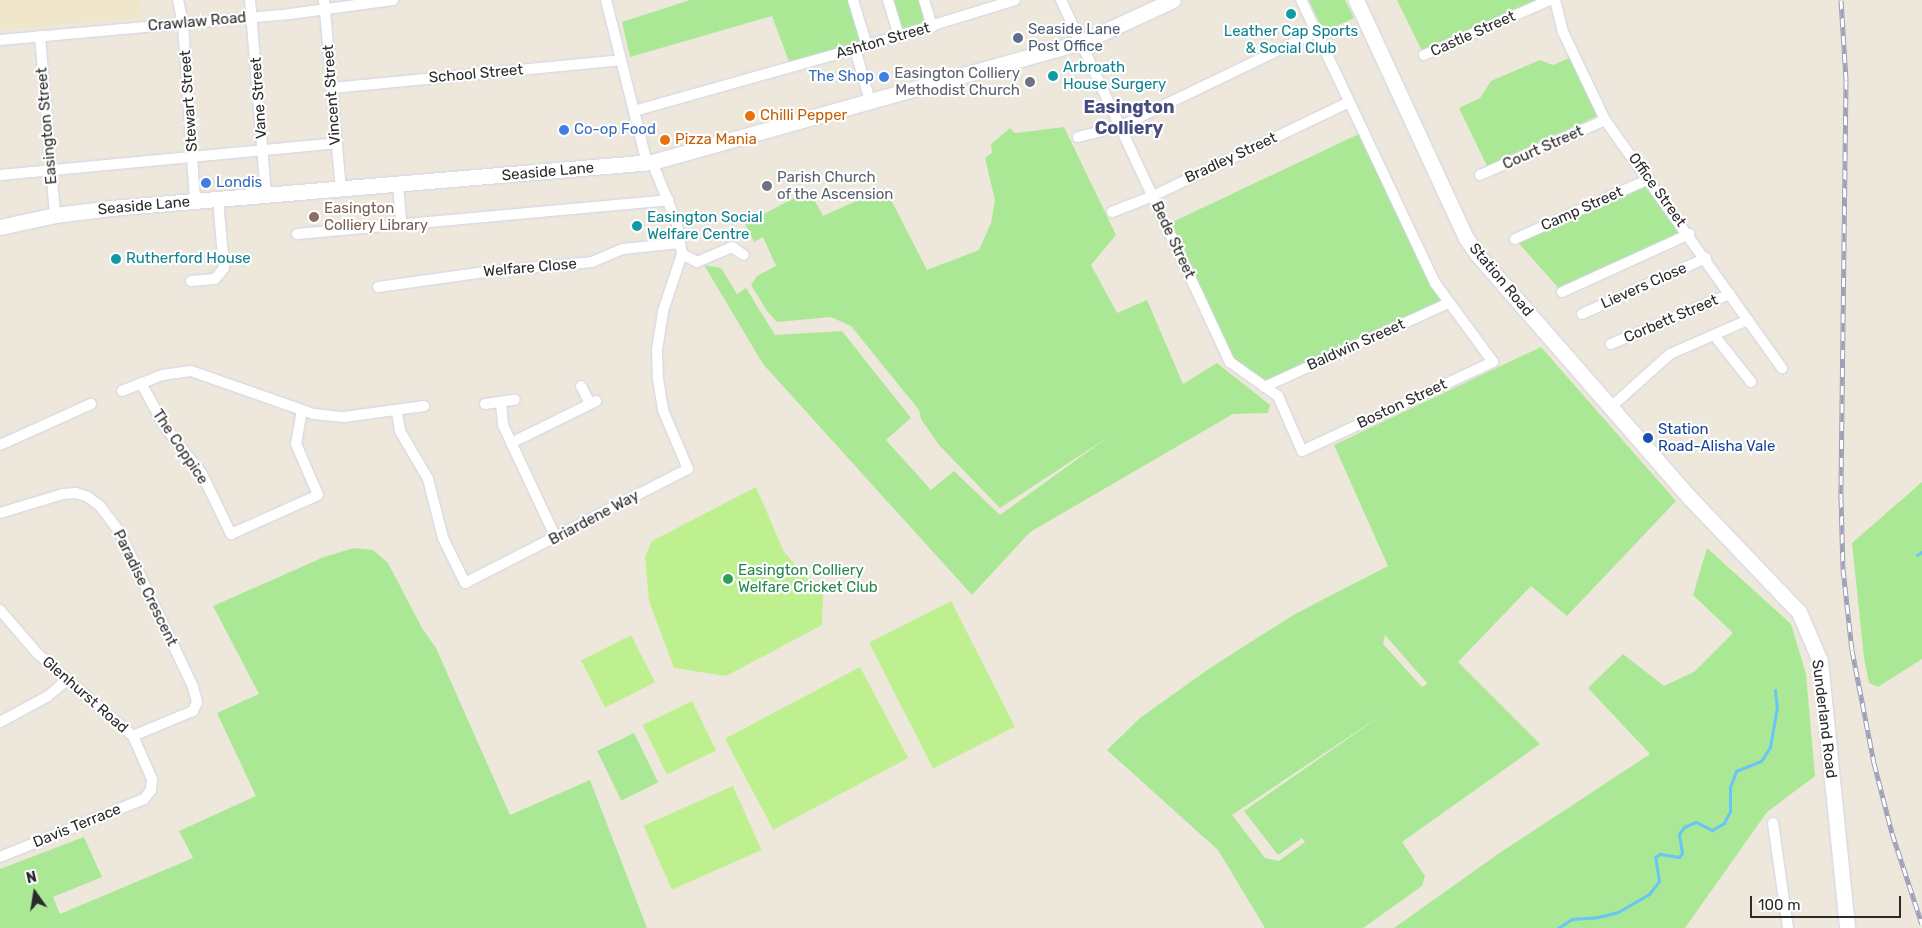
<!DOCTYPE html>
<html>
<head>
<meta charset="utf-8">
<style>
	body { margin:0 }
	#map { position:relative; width:1922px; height:928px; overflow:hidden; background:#eee8dc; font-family:Rubik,sans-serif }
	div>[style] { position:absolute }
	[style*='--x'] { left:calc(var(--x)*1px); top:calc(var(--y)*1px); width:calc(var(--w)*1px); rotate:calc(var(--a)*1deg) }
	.education>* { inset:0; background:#f0e7cb }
	.green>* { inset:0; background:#aae895; transform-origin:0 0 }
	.pitch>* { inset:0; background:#bff090; transform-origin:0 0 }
	.stream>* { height:3px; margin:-1.5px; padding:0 1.5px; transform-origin:1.5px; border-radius:1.5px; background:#68c5f7 }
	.roads { filter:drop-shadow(0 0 1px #d1d3e5) drop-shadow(0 0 1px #d1d3e5) }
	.minor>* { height:10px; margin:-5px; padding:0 5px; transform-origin:5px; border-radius:5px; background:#fff }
	.secondary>* { height:15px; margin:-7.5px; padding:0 7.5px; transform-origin:7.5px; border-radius:7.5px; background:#fff }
	.rail>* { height:5px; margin-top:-2.5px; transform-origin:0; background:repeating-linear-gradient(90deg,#fff 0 9px,#9ea0b7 0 18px); box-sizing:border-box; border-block:1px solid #9ea0b7 }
	.dots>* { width:14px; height:14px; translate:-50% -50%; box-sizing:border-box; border:2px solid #fff; border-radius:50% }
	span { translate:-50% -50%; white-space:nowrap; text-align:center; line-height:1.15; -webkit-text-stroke:4.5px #fff; paint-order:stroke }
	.street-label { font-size:15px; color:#2b2b2b }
	.service-label { font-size:15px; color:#4e5e75 }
	.left { translate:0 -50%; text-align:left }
	.culture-label { font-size:15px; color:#0d838f }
	.worship-label { font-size:15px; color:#5b616d }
	.right { translate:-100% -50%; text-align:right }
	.shop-label { font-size:15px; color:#366cbe }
	.food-label { font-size:15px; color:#c56008 }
	.education-label { font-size:15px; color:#785e54 }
	.transit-label { font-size:15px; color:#164399 }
	.leisure-label { font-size:15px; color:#27864d }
	.quarter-label { font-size:18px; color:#484d7f; font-weight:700 }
	.north { position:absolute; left:10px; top:868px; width:50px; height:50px; -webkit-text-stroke:4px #fff; paint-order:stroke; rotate:347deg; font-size:14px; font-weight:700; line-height:20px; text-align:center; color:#2b2b2b }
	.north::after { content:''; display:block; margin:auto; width:18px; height:22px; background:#2b2b2b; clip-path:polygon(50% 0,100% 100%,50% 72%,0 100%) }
	.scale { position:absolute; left:1750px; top:896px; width:151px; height:22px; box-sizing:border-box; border:2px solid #2b2b2b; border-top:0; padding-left:6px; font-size:15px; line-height:18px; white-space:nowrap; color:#2b2b2b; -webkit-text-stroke:4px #fff; paint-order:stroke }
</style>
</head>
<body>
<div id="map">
	<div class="education">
		<div style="clip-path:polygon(0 0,140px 0,144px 18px,0 30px)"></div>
	</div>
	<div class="green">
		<div style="clip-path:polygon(690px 0,853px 0,867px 46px,791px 67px,772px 16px,630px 57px,622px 22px)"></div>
		<div style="clip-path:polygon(888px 0,924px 0,932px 27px,899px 36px)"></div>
		<div style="clip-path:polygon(1309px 0,1345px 0,1354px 18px,1324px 32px)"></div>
		<div style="clip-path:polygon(1397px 0,1550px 0,1424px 55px)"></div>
		<div style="clip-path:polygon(1574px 56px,1602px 114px,1487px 166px,1459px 108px,1480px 98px,1491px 81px,1540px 60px,1553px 65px)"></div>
		<div style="clip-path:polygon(1064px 127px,1116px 235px,1091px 265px,1117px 313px,1147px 300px,1183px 384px,1217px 363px,1270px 405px,1268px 413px,1233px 414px,1030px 532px,972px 595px,763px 364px,704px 265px,721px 268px,737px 294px,746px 288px,775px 335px,842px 331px,911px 418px,886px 440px,931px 490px,954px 471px,1000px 515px,1108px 437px,1000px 508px,939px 445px,921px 419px,919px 410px,851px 326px,831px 317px,777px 322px,767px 311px,751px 285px,757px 276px,776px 266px,763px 237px,754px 242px,745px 224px,809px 190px,823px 216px,885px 188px,927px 270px,979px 250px,991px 223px,995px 200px,985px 158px,992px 153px,991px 144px,1010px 128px,1015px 133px)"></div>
		<div style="clip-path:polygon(1363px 132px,1448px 303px,1264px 387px,1230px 362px,1166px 225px)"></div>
		<div style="clip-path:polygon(1649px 179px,1689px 234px,1562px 292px,1515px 239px)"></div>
		<div style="clip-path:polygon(evenodd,1541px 347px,1676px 501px,1567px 616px,1531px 586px,1458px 662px,1540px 744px,1402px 842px,1425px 876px,1422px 886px,1363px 928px,1265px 928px,1218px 850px,1107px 750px,1140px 718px,1210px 668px,1295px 614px,1388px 566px,1334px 445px,1541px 347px,1385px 635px,1427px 683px,1427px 684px,1422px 687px,1383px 644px,1385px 635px,1541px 347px,1389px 710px,1244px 811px,1278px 855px,1302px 838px,1305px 842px,1279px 861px,1265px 858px,1232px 815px,1389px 710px)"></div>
		<div style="clip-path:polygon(1922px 482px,1922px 659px,1878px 687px,1869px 683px,1864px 658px,1852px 543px)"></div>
		<div style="clip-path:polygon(354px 548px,373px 550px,388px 563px,422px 628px,436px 648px,510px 815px,590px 780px,647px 928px,0 928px,0 869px,84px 837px,102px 877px,53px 897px,60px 914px,193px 858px,179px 831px,256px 796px,217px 713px,259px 694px,213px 606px,324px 557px)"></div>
		<div style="clip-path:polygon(1707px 548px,1791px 624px,1806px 674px,1815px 776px,1767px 812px,1685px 928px,1394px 928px,1498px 854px,1650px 754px,1588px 688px,1623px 654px,1664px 686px,1694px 672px,1733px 633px,1693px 595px)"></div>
		<div style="left:634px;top:733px;width:55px;height:41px;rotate:64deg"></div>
	</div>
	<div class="pitch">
		<div style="clip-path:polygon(756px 487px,784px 552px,823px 595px,822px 625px,726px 676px,674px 668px,649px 601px,645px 557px,652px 541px)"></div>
		<div style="left:951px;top:601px;width:141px;height:92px;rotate:63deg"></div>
		<div style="left:631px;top:635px;width:53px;height:56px;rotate:63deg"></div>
		<div style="left:860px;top:667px;width:103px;height:153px;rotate:62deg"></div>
		<div style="left:692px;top:701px;width:55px;height:55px;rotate:64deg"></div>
		<div style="left:733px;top:786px;width:70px;height:98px;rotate:66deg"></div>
	</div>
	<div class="stream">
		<div style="--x:1917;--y:555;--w:6;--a:-31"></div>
		<div style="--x:1558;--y:928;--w:17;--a:-33"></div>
		<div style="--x:1572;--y:919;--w:26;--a:-4"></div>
		<div style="--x:1598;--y:917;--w:21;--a:-14"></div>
		<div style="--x:1618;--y:912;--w:36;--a:-30"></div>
		<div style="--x:1649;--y:894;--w:16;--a:-52"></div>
		<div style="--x:1659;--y:881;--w:24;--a:-99"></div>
		<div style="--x:1655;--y:857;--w:6;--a:-31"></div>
		<div style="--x:1660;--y:854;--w:19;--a:9"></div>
		<div style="--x:1679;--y:857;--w:5;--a:-53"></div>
		<div style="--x:1682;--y:853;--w:19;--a:-99"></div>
		<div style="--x:1679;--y:834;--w:9;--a:-54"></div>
		<div style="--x:1684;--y:827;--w:13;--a:-23"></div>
		<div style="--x:1696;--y:822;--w:18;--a:27"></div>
		<div style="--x:1712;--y:830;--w:14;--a:-30"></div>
		<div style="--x:1724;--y:823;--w:13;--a:-63"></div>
		<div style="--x:1730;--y:811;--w:24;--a:-90"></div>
		<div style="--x:1730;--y:787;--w:17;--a:-69"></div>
		<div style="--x:1736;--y:771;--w:27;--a:-22"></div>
		<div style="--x:1761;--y:761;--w:17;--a:-57"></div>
		<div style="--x:1770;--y:747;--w:39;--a:-80"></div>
		<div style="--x:1777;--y:709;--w:19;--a:-96"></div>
	</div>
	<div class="roads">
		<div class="minor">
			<div style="--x:178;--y:0;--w:25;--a:78"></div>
			<div style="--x:183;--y:24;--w:178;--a:86.1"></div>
			<div style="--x:250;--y:0;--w:197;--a:85.3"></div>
			<div style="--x:324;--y:0;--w:191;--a:84.9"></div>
			<div style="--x:606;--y:0;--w:168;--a:75.9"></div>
			<div style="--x:853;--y:0;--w:48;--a:73.1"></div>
			<div style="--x:888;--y:0;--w:38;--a:73"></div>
			<div style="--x:924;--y:0;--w:28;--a:73"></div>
			<div style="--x:1061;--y:0;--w:400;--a:65"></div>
			<div style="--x:1230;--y:362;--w:59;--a:35.3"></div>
			<div style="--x:1278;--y:396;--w:60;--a:66.4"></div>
			<div style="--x:1302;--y:451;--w:211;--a:-25"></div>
			<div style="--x:1493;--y:362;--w:98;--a:-126.3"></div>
			<div style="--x:1435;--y:283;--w:313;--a:-115.3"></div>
			<div style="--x:1555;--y:0;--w:33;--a:76"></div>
			<div style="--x:1563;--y:32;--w:98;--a:64.5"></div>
			<div style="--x:1605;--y:120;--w:305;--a:54.5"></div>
			<div style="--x:40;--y:36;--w:180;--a:85.2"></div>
			<div style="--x:0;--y:40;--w:291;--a:-5.1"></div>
			<div style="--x:290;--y:14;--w:104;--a:-7.7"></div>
			<div style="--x:855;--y:49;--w:54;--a:73.9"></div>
			<div style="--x:1424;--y:55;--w:137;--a:-23.6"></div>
			<div style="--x:332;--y:88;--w:290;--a:-5.5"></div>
			<div style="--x:634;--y:111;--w:230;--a:-15.7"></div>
			<div style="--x:855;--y:49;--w:167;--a:-17"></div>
			<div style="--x:1078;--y:137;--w:44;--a:-14.3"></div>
			<div style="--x:1121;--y:126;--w:216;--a:-25.7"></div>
			<div style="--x:0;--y:175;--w:338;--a:-5.4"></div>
			<div style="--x:1480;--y:175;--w:137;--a:-23.7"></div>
			<div style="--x:398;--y:185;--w:37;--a:85"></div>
			<div style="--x:1112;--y:212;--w:44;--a:-21.3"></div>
			<div style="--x:1153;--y:196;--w:217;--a:-25.6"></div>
			<div style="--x:297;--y:234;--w:373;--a:-5.2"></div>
			<div style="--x:1515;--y:239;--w:147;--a:-24.1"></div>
			<div style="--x:682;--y:254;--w:17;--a:28"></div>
			<div style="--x:697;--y:262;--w:38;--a:-23"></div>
			<div style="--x:732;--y:247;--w:14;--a:34"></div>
			<div style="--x:191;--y:281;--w:24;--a:-5"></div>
			<div style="--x:215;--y:279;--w:14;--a:-51"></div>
			<div style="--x:224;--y:268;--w:68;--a:-95"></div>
			<div style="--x:378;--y:287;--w:108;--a:-8"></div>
			<div style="--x:485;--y:272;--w:107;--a:-5.3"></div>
			<div style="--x:592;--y:262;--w:34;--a:-23"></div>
			<div style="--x:623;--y:249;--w:57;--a:-6"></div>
			<div style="--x:1562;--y:292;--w:140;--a:-24.5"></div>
			<div style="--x:1582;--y:314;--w:136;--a:-24.3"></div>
			<div style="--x:1714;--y:335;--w:60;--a:51.8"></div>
			<div style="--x:1611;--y:344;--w:129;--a:-22.8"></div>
			<div style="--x:141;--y:383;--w:50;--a:61.4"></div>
			<div style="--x:165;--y:427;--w:60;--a:51.8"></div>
			<div style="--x:202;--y:474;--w:67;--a:64.2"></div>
			<div style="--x:231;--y:534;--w:95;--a:-24.1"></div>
			<div style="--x:318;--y:495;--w:56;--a:-113.3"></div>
			<div style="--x:296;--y:444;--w:34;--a:-80"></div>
			<div style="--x:581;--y:386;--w:20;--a:63"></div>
			<div style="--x:1264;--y:387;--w:202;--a:-24.5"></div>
			<div style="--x:122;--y:391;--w:43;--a:-21.8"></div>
			<div style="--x:162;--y:375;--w:29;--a:-8"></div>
			<div style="--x:191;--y:371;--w:130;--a:19.3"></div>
			<div style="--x:314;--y:414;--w:30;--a:6"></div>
			<div style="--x:344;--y:417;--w:81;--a:-7.8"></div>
			<div style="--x:501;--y:402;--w:23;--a:85"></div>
			<div style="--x:503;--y:425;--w:125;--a:64.9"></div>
			<div style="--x:485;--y:404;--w:30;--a:-8"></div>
			<div style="--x:1611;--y:407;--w:79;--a:-41.9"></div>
			<div style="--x:1670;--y:354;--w:85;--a:-23.6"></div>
			<div style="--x:397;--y:412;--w:19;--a:81"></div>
			<div style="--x:400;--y:431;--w:56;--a:59.7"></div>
			<div style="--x:428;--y:479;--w:61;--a:75.7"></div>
			<div style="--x:443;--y:538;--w:50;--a:63.9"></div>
			<div style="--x:465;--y:583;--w:250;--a:-27.1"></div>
			<div style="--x:688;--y:469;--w:64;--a:-113"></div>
			<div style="--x:663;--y:410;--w:30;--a:-99"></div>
			<div style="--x:658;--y:380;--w:30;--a:-92"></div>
			<div style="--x:657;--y:350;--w:39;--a:-81"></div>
			<div style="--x:663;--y:311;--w:60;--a:-71.6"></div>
			<div style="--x:682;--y:254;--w:34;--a:-100"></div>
			<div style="--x:676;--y:221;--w:64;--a:-112.1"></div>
			<div style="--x:511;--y:443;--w:95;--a:-26.3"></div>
			<div style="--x:0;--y:445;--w:100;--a:-24.3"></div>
			<div style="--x:0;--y:513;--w:66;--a:-16.8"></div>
			<div style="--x:63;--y:494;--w:13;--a:-4"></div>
			<div style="--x:76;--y:493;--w:13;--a:18"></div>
			<div style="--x:88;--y:497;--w:15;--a:37"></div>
			<div style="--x:100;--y:506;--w:34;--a:53"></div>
			<div style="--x:120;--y:533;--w:170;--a:64.6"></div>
			<div style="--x:193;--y:687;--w:16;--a:75"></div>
			<div style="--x:197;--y:702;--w:10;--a:114"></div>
			<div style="--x:193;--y:711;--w:65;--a:157.4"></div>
			<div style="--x:0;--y:610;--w:58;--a:49.2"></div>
			<div style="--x:38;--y:654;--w:125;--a:40.8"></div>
			<div style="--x:133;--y:736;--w:47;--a:66.2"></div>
			<div style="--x:152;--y:779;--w:11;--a:95"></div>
			<div style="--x:151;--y:790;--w:11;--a:128"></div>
			<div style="--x:144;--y:799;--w:155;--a:158.1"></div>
			<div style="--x:0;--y:722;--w:55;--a:-28.4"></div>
			<div style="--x:48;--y:696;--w:26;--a:-40"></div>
			<div style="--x:1773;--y:823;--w:106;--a:81.9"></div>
		</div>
		<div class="secondary">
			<div style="--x:1356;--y:0;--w:262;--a:65.2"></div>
			<div style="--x:1466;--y:238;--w:19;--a:55"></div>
			<div style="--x:1477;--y:254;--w:322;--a:48.9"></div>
			<div style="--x:1689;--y:497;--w:159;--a:46.3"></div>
			<div style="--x:1799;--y:612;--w:53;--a:66.8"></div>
			<div style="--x:1820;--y:661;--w:268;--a:84.2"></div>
			<div style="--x:0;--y:227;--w:56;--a:-12.3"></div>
			<div style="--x:55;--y:215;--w:56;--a:-7.1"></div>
			<div style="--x:111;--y:208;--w:543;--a:-4.86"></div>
			<div style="--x:652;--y:162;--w:446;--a:-15.6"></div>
			<div style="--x:1082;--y:42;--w:100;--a:-24.8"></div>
		</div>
	</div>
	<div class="rail">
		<div style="--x:1841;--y:0;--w:80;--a:86.4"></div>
		<div style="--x:1846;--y:80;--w:418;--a:90.7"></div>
		<div style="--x:1841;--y:498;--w:71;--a:88.4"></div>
		<div style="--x:1843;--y:569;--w:81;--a:83.7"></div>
		<div style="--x:1852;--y:650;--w:115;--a:79"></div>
		<div style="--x:1874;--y:763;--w:72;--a:75.6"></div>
		<div style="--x:1892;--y:833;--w:96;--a:71.8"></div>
	</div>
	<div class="dots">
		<div style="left:1291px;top:14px;background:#0f9aa8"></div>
		<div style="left:1018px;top:38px;background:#5c6f8a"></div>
		<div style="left:1053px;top:76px;background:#0f9aa8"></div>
		<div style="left:884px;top:77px;background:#3f7fe0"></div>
		<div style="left:1030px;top:82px;background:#6b7280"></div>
		<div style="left:750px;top:116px;background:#e8710a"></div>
		<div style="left:564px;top:130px;background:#3f7fe0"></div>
		<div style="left:665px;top:140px;background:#e8710a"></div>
		<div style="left:206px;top:183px;background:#3f7fe0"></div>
		<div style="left:767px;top:186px;background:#6b7280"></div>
		<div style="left:314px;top:217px;background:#8d6e63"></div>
		<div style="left:637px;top:226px;background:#0f9aa8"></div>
		<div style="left:116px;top:259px;background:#0f9aa8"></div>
		<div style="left:1648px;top:438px;background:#1a4fb4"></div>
		<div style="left:728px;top:579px;background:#2e9e5b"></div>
	</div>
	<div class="street-label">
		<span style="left:197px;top:22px;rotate:-5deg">Crawlaw Road</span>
		<span style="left:1473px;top:34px;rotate:-24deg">Castle Street</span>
		<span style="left:883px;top:41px;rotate:-16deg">Ashton Street</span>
		<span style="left:476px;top:74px;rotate:-5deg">School Street</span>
		<span style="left:332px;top:95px;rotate:-94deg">Vincent Street</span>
		<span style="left:259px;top:98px;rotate:-94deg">Vane Street</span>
		<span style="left:189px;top:101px;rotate:-94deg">Stewart Street</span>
		<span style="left:47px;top:126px;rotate:-95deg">Easington Street</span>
		<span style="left:1543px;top:148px;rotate:-24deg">Court Street</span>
		<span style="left:1231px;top:158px;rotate:-25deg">Bradley Street</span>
		<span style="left:548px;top:172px;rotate:-5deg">Seaside Lane</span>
		<span style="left:1657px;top:190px;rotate:54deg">Office Street</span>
		<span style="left:144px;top:206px;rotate:-5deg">Seaside Lane</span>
		<span style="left:1582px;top:209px;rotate:-24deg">Camp Street</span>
		<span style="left:1173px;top:240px;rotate:65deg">Bede Street</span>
		<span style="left:530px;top:268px;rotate:-5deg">Welfare Close</span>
		<span style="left:1501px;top:280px;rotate:50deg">Station Road</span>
		<span style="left:1644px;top:286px;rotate:-24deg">Lievers Close</span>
		<span style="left:1671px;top:319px;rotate:-23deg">Corbett Street</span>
		<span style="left:1356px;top:345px;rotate:-24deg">Baldwin Sreeet</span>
		<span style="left:1402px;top:404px;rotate:-25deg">Boston Street</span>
		<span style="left:180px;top:447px;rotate:56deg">The Coppice</span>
		<span style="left:594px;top:518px;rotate:-28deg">Briardene Way</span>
		<span style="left:145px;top:588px;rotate:64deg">Paradise Crescent</span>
		<span style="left:85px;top:695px;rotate:41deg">Glenhurst Road</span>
		<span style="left:1824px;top:719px;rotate:83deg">Sunderland Road</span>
		<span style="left:77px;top:826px;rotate:-22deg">Davis Terrace</span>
	</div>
	<div class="service-label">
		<span class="left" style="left:1028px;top:38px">Seaside Lane<br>Post Office</span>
	</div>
	<div class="culture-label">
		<span style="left:1291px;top:40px">Leather Cap Sports<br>&amp; Social Club</span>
		<span class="left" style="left:1063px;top:76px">Arbroath<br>House Surgery</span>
		<span class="left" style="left:647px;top:226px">Easington Social<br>Welfare Centre</span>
		<span class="left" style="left:126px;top:259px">Rutherford House</span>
	</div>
	<div class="worship-label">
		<span class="right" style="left:1020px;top:82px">Easington Colliery<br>Methodist Church</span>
		<span class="left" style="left:777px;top:186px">Parish Church<br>of the Ascension</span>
	</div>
	<div class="shop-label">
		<span class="right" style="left:874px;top:77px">The Shop</span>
		<span class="left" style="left:574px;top:130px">Co-op Food</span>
		<span class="left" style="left:216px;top:183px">Londis</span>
	</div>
	<div class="food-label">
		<span class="left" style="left:760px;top:116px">Chilli Pepper</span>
		<span class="left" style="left:675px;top:140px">Pizza Mania</span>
	</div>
	<div class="education-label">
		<span class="left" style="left:324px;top:217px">Easington<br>Colliery Library</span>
	</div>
	<div class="transit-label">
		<span class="left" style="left:1658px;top:438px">Station<br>Road-Alisha Vale</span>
	</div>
	<div class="leisure-label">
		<span class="left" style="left:738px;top:579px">Easington Colliery<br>Welfare Cricket Club</span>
	</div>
	<div class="quarter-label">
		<span style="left:1129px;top:118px">Easington<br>Colliery</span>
	</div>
	<div class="north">N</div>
	<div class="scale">100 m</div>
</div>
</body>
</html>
